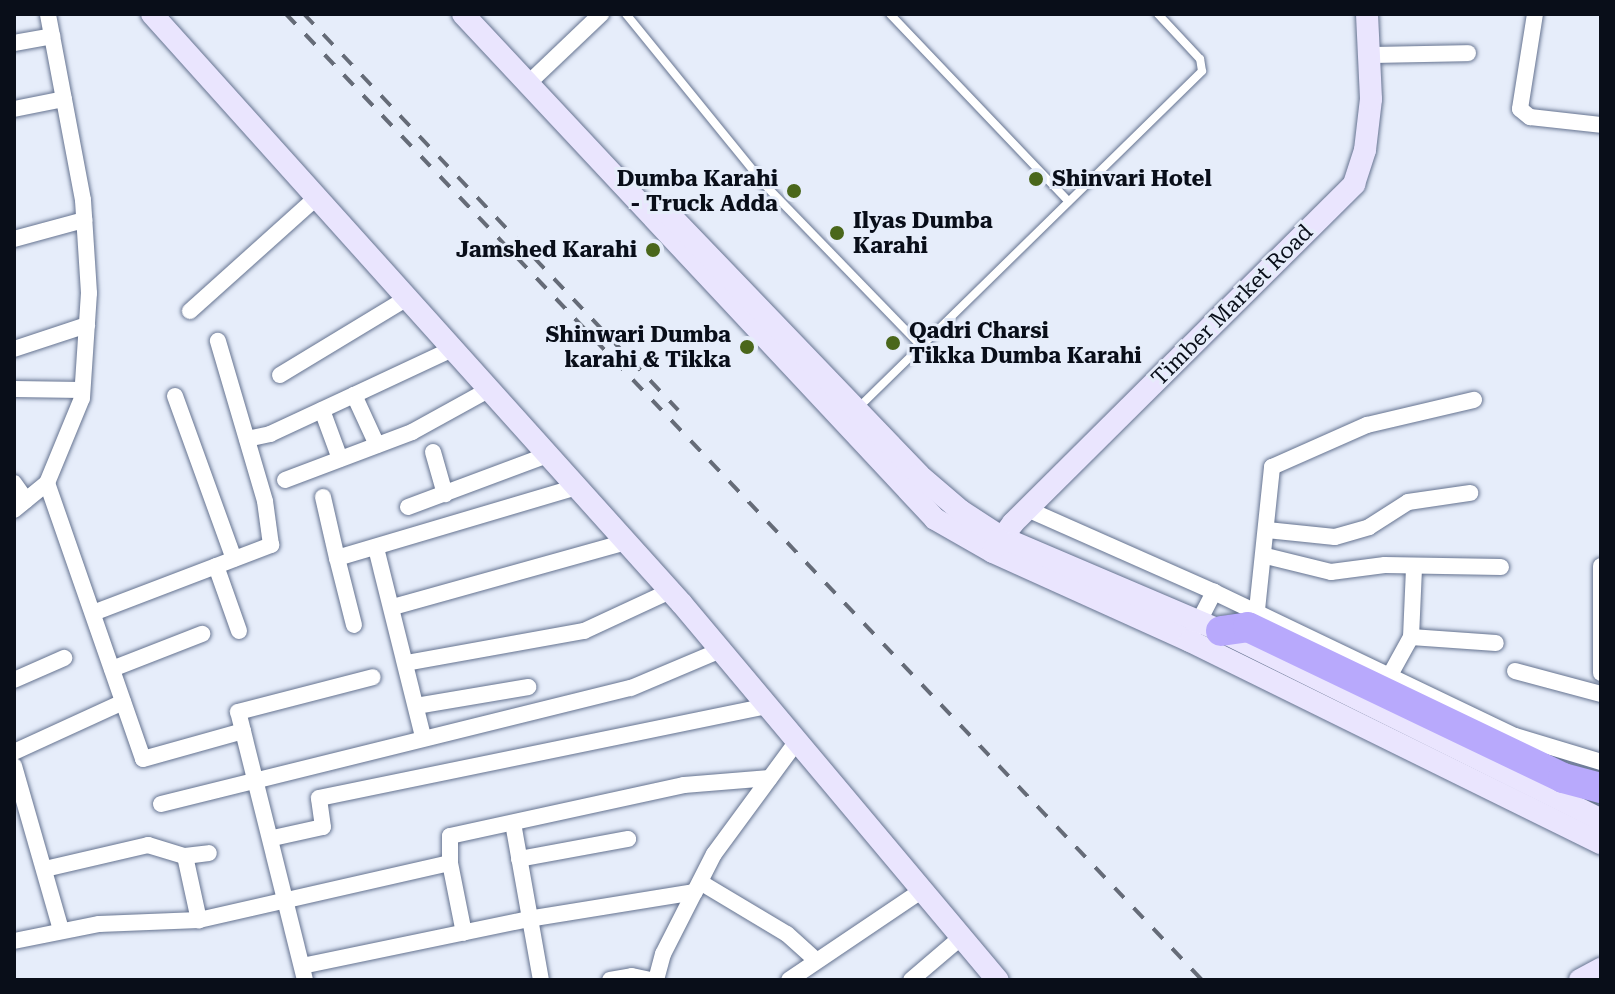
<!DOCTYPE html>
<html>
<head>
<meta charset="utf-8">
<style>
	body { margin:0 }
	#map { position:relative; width:1615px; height:994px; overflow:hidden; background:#e6edfa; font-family:"Roboto Serif",serif }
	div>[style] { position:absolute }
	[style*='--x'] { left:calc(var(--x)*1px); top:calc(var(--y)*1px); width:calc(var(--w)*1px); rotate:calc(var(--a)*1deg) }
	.roads { filter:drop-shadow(0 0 2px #657390) drop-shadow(0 0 2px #657390) }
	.lane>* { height:8px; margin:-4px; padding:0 4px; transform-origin:4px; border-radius:4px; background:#fff }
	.street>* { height:16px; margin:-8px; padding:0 8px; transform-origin:8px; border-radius:8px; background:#fff }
	.secondary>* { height:22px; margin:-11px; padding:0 11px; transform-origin:11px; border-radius:11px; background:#eae5fe }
	.highway>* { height:30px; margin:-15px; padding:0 15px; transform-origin:15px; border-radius:15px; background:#b8a9fc }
	.rail>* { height:4px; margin-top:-2px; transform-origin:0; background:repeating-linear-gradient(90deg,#656b77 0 14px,transparent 0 28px) }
	.dots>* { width:22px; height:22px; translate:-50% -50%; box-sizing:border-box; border:4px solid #e6edfa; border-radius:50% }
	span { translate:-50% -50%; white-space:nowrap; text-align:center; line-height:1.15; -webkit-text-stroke:6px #e6edfa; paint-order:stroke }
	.poi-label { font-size:22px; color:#090e19; font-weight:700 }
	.right { translate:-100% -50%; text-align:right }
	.left { translate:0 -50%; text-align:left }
	.street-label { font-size:22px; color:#090e19 }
	.frame { position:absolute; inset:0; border:16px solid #090e19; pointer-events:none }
</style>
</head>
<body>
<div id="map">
	<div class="roads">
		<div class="lane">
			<div style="--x:626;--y:14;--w:220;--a:50.9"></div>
			<div style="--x:765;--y:185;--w:223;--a:45.9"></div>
			<div style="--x:890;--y:14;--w:257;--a:46.4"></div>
			<div style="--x:857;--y:409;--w:483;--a:-44.4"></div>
			<div style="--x:1202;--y:71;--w:12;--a:-99"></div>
			<div style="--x:1200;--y:59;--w:62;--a:-133"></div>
		</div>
		<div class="street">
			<div style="--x:1535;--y:14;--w:96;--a:99"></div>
			<div style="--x:1520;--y:109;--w:13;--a:39"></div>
			<div style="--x:1530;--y:117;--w:71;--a:6.4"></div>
			<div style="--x:14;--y:43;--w:39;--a:-10"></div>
			<div style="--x:1368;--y:55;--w:100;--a:-1.1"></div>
			<div style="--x:536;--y:76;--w:90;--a:-43.6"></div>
			<div style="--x:14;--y:109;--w:51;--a:-11.3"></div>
			<div style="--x:14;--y:239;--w:73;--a:-15.2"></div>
			<div style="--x:190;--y:311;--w:172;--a:-41.9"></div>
			<div style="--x:14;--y:349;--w:77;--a:-18.2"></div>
			<div style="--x:280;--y:375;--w:149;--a:-31.2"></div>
			<div style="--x:14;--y:389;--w:68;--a:0.8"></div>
			<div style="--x:175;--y:396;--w:173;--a:70.1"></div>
			<div style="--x:322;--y:410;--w:52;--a:69.8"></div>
			<div style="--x:247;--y:439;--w:24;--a:-12"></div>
			<div style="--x:270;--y:434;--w:93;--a:-24.9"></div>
			<div style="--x:377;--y:445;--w:55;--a:-114.7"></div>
			<div style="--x:354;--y:395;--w:108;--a:-25.1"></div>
			<div style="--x:433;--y:452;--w:44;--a:74.1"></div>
			<div style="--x:285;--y:480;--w:136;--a:-20.7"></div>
			<div style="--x:412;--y:432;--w:87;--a:-28.9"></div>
			<div style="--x:14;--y:483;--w:21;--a:55"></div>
			<div style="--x:47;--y:483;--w:292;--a:70.8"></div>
			<div style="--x:143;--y:759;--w:104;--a:-15.6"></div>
			<div style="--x:323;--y:497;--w:63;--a:77.1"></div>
			<div style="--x:408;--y:507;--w:148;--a:-20.5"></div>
			<div style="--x:1027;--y:509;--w:205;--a:23.9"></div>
			<div style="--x:14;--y:510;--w:43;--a:-39.3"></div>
			<div style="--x:47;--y:483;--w:92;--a:-67.6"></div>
			<div style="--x:82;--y:398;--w:105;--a:-86.2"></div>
			<div style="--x:89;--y:293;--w:93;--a:-93.7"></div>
			<div style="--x:83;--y:200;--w:189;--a:-100.7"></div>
			<div style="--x:1267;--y:530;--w:68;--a:5.9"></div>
			<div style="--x:1335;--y:537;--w:35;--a:-16"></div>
			<div style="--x:1369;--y:527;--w:46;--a:-32.7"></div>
			<div style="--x:1408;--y:502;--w:63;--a:-8.3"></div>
			<div style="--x:376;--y:548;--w:195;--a:76"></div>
			<div style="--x:1266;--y:556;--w:67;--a:13.8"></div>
			<div style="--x:1331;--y:572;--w:54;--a:-7.4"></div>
			<div style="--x:1385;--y:565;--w:116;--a:1"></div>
			<div style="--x:216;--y:566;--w:69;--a:70.5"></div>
			<div style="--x:1601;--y:566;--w:107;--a:90"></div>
			<div style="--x:393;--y:607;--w:242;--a:-15.6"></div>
			<div style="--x:1257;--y:610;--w:144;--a:-84"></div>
			<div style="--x:1272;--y:467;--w:104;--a:-23.9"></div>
			<div style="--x:1367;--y:425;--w:110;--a:-13.2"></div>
			<div style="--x:93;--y:613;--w:191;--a:-20.9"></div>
			<div style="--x:271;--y:545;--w:44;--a:-97.8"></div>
			<div style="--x:265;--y:501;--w:167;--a:-106.4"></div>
			<div style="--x:354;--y:625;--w:69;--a:-104.2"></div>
			<div style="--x:337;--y:558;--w:249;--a:-16.5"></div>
			<div style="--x:1195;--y:629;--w:42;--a:-62.8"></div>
			<div style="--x:1214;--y:592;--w:334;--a:25.6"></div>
			<div style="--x:1515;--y:736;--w:90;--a:16.8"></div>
			<div style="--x:1411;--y:637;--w:85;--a:4"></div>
			<div style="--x:406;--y:663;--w:181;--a:-10.2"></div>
			<div style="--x:584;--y:631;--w:95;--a:-24.9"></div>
			<div style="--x:112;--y:669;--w:97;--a:-21.3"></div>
			<div style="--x:1515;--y:671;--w:89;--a:15"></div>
			<div style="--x:1390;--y:675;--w:43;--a:-61.1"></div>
			<div style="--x:1411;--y:637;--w:68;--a:-87.5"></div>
			<div style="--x:14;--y:680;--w:55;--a:-23.7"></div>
			<div style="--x:416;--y:706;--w:114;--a:-9.6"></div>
			<div style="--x:14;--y:752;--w:120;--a:-24.6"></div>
			<div style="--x:14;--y:766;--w:171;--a:74"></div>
			<div style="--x:161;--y:804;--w:484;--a:-13.9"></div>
			<div style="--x:631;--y:688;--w:98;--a:-22.9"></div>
			<div style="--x:513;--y:823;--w:159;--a:79.9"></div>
			<div style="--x:273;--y:838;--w:51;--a:-12.4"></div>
			<div style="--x:323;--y:827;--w:29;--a:-98"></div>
			<div style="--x:319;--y:798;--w:457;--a:-11.6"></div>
			<div style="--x:185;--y:856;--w:66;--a:77.7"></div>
			<div style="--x:519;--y:859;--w:111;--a:-10.4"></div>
			<div style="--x:450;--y:863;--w:71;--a:78.7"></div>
			<div style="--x:45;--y:869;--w:106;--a:-13.1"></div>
			<div style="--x:148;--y:845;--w:39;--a:17"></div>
			<div style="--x:185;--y:856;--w:24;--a:-7"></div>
			<div style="--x:700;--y:882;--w:101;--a:30.9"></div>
			<div style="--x:787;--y:934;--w:39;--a:42"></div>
			<div style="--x:14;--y:941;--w:87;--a:-11.3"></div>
			<div style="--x:99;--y:924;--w:100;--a:-2.3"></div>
			<div style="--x:199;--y:920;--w:257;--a:-12.8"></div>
			<div style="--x:450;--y:863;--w:27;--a:-90"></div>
			<div style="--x:450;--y:836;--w:239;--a:-12.3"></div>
			<div style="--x:684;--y:785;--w:86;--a:-4.7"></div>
			<div style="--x:302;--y:966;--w:231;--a:-11.7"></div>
			<div style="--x:528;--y:919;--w:169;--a:-9.2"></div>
			<div style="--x:305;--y:980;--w:276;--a:-104"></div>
			<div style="--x:238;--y:712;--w:139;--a:-14.5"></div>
			<div style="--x:610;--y:980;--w:22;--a:-10"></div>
			<div style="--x:632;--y:976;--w:19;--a:12"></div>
			<div style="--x:656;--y:980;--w:27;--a:-75"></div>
			<div style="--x:663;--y:954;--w:112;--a:-63"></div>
			<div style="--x:714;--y:854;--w:140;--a:-53.7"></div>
			<div style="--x:789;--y:980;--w:163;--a:-34"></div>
			<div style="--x:911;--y:980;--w:63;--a:-40.5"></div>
		</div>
		<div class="secondary">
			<div style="--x:152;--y:14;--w:793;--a:48.07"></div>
			<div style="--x:682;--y:604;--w:491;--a:50"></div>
			<div style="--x:463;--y:14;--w:691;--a:46.93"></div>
			<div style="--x:935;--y:519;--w:67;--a:29.6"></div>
			<div style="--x:993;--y:552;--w:216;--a:24.3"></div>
			<div style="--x:1190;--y:641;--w:458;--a:26.2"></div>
			<div style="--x:667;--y:212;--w:364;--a:46.2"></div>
			<div style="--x:919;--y:475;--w:55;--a:40.6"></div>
			<div style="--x:961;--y:511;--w:48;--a:33"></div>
			<div style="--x:1001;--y:537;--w:239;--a:23.1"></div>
			<div style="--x:1221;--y:631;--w:424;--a:26.4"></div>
			<div style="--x:995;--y:547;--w:30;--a:-53"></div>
			<div style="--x:1013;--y:523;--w:481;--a:-44.8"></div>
			<div style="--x:1354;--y:184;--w:36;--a:-72"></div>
			<div style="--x:1365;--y:150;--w:51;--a:-83.3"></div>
			<div style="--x:1371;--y:99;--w:85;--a:-92.7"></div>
			<div style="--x:1580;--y:980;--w:24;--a:-28"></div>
		</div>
		<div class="highway">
			<div style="--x:1221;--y:631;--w:27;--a:-8"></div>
			<div style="--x:1248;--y:627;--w:349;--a:25.6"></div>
			<div style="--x:1563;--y:778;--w:39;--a:15"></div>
		</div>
	</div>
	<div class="rail">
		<div style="--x:286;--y:14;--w:1331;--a:46.52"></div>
		<div style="--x:304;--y:14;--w:545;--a:46.64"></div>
	</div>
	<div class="dots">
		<div style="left:1036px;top:179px;background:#4a671b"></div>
		<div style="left:794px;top:191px;background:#4a671b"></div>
		<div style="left:837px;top:233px;background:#4a671b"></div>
		<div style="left:653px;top:250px;background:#4a671b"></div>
		<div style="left:893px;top:343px;background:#4a671b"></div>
		<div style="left:747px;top:347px;background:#4a671b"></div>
	</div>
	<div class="poi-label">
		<span class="right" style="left:778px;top:191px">Dumba Karahi<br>- Truck Adda</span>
		<span class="left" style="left:1052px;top:179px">Shinvari Hotel</span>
		<span class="left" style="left:853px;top:233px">Ilyas Dumba<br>Karahi</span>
		<span class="right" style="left:637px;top:250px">Jamshed Karahi</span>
		<span class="left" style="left:909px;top:343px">Qadri Charsi<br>Tikka Dumba Karahi</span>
		<span class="right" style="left:731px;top:347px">Shinwari Dumba<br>karahi &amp; Tikka</span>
	</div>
	<div class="street-label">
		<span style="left:1232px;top:305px;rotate:-45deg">Timber Market Road</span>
	</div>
	<div class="frame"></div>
</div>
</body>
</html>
